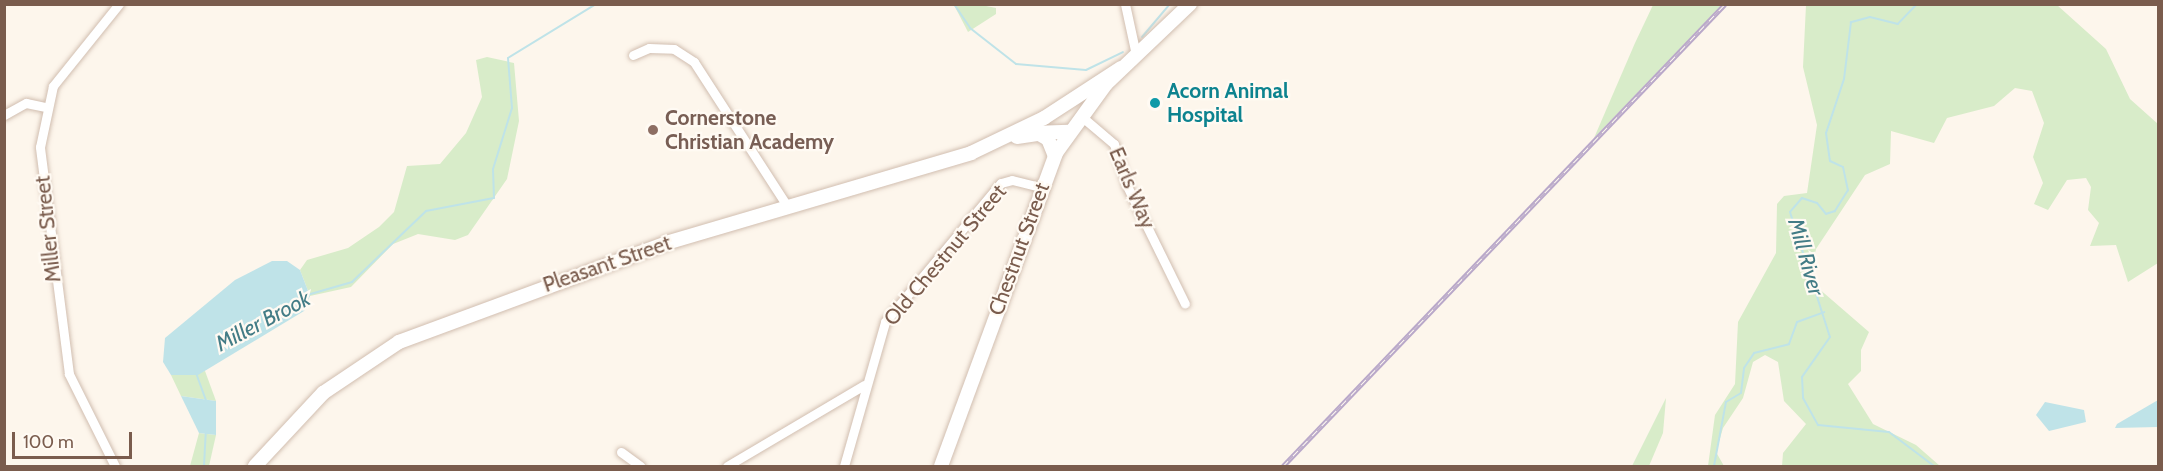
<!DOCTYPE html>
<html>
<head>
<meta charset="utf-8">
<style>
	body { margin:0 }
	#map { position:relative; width:2163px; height:471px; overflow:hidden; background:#fdf6ec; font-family:Cabin,sans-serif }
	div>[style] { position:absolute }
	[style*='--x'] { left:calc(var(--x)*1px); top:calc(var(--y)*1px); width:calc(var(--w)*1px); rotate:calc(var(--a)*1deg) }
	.green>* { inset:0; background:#d8ecc9 }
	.water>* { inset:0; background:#bfe3e8 }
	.stream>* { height:2px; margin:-1px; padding:0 1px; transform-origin:1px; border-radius:1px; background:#bfe3e8 }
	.roads { filter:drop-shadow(0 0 2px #d1beb0) drop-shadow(0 0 2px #d1beb0) }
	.street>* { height:9px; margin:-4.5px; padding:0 4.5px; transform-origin:4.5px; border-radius:4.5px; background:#fff }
	.secondary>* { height:14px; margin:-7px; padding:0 7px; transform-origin:7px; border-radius:7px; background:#fff }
	.rail>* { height:4.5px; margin-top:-2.25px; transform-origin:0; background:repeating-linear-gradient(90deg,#fffaf3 0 7px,#b9a8c9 0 14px); box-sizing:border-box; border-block:2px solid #b9a8c9 }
	.dots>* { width:16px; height:16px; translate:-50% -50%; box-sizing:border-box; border:3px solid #fffaf3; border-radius:50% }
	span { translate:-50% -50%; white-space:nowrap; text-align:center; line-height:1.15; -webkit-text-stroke:4.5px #fffaf3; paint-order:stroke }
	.culture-label { font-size:21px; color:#0d838f; font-weight:700 }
	.left { translate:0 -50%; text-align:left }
	.education-label { font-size:21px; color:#785e54; font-weight:700 }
	.street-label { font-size:21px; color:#7a5c4d }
	.water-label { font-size:22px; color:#437c86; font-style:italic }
	.frame { position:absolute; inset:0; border:6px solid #7a5c4d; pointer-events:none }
	.scale { position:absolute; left:12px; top:432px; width:120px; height:27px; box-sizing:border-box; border:3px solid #7a5c4d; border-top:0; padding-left:8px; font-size:18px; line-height:21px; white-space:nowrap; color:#7a5c4d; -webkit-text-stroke:4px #fffaf3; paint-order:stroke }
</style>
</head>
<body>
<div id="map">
	<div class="green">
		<div style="clip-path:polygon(954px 5px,981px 5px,996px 8px,996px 14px,968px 32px)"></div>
		<div style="clip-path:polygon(1653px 5px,1722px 5px,1594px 138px,1635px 43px)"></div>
		<div style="clip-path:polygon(1806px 5px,2057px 5px,2106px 49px,2130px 99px,2158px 124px,2158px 263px,2128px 282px,2116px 245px,2090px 246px,2099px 223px,2088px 210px,2091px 187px,2086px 178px,2067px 180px,2048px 210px,2034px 204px,2043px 183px,2033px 157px,2044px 123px,2032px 91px,2015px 88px,1994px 106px,1947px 118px,1934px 143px,1891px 131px,1890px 164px,1865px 175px,1816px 249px,1810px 281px,1869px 332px,1861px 350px,1861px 371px,1848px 384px,1873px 424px,1916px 445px,1940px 466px,1782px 466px,1783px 453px,1806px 424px,1784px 401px,1778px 362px,1765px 355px,1753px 362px,1743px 398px,1723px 428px,1716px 452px,1724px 466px,1708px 466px,1715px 415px,1735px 384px,1738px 322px,1776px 253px,1777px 204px,1784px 196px,1807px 193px,1817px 125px,1803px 67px)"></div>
		<div style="clip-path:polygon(487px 57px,514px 63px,519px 121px,507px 179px,468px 235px,455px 240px,418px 234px,393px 244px,351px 287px,310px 296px,300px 270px,307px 260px,348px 248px,379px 227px,394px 212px,407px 166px,440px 164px,466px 133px,482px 97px,476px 60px)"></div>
		<div style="clip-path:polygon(205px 371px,216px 401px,181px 396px,171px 375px)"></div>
		<div style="clip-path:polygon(1666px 398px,1663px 433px,1649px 466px,1632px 466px)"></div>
		<div style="clip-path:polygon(199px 433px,216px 435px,209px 466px,190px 466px)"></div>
	</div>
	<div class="water">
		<div style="clip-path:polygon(272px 261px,287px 261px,300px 270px,310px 296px,304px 311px,198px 375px,171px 375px,163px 362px,165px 338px,235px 280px)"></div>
		<div style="clip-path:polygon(181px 396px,216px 401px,216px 435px,199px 433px)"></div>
		<div style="clip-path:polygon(2158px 400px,2158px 427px,2115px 428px,2117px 424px)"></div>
		<div style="clip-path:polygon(2045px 402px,2084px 410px,2086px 422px,2049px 431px,2036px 415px)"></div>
	</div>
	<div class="stream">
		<div style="--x:954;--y:4;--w:29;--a:56"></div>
		<div style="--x:970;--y:28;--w:58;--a:38"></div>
		<div style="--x:1016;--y:64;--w:70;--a:4.9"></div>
		<div style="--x:1086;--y:70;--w:41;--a:-25.9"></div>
		<div style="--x:1917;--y:4;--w:28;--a:134"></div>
		<div style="--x:1898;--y:24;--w:29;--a:-166"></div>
		<div style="--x:1870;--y:17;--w:20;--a:165"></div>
		<div style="--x:1851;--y:22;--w:57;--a:97"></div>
		<div style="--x:1844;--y:79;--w:57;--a:108.4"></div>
		<div style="--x:1826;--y:133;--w:28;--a:82"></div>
		<div style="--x:1830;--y:161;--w:14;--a:25"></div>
		<div style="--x:1843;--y:167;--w:24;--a:78"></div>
		<div style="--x:1848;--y:190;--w:25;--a:122"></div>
		<div style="--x:1835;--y:211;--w:9;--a:162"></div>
		<div style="--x:1826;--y:214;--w:14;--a:-129"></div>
		<div style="--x:1817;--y:203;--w:16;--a:-162"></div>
		<div style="--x:1802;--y:198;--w:18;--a:131"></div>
		<div style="--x:1790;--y:212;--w:131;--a:72.3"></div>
		<div style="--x:1830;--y:337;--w:49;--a:125"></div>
		<div style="--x:1802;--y:377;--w:21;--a:87"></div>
		<div style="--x:1803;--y:398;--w:31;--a:61"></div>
		<div style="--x:1818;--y:425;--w:71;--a:5.6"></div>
		<div style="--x:1889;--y:432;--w:56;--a:37.1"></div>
		<div style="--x:1142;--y:37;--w:43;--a:-49.7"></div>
		<div style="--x:307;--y:295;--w:47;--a:-16.1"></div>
		<div style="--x:352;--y:282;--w:103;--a:-43.8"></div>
		<div style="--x:426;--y:211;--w:69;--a:-10.8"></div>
		<div style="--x:494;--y:198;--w:29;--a:-92"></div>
		<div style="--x:493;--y:169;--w:64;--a:-72.7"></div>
		<div style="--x:512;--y:108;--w:50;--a:-94.6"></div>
		<div style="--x:508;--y:58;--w:103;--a:-31.5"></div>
		<div style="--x:196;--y:373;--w:30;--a:70"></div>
		<div style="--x:204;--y:466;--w:33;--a:-87"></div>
		<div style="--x:1714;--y:466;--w:65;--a:-79.4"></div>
		<div style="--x:1726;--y:402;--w:17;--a:-31"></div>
		<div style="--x:1741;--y:393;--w:25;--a:-83"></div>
		<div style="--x:1744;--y:368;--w:18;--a:-56"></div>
		<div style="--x:1754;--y:353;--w:36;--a:-14"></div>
		<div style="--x:1789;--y:344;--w:23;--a:-70"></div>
		<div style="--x:1797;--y:322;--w:29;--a:-20"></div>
	</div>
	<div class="roads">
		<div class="street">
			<div style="--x:1125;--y:4;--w:52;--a:77.8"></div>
			<div style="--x:633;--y:55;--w:17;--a:-24"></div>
			<div style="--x:649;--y:48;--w:25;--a:2"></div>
			<div style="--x:674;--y:49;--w:24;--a:33"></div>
			<div style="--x:694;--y:62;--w:171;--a:57.1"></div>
			<div style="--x:4;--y:115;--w:25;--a:-29"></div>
			<div style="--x:26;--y:103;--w:19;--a:12"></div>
			<div style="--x:1081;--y:116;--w:43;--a:40.3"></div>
			<div style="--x:1114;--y:144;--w:44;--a:72.8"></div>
			<div style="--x:1127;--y:186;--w:131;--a:63.8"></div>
			<div style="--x:621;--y:452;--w:24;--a:36"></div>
			<div style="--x:115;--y:466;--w:103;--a:-116.6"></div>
			<div style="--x:69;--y:374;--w:229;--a:-97.3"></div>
			<div style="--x:40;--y:147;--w:62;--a:-78"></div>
			<div style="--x:53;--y:86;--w:105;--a:-51.2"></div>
			<div style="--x:727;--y:466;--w:159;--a:-30.6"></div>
			<div style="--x:844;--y:466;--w:150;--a:-74.1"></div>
			<div style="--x:885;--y:322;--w:181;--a:-50.2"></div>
			<div style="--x:1001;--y:183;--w:11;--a:-15"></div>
			<div style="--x:1012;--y:180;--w:30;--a:14"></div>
		</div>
		<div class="secondary">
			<div style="--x:1033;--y:133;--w:36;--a:-2"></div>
			<div style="--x:1017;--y:137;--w:22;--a:-8"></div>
			<div style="--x:1039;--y:134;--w:10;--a:29"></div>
			<div style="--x:1048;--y:139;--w:18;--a:68"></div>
			<div style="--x:255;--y:466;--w:100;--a:-47"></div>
			<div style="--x:323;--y:393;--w:92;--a:-33.9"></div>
			<div style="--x:399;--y:342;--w:285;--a:-20.3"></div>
			<div style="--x:666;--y:243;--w:318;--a:-16.4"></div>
			<div style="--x:971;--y:153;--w:81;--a:-25.6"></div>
			<div style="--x:1044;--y:118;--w:92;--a:-33"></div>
			<div style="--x:941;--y:466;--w:333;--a:-69.8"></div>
			<div style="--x:1056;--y:153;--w:85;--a:-54.1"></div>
			<div style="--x:1106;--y:84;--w:116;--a:-43.6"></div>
		</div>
	</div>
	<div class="rail">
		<div style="--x:1283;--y:466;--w:639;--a:-46.27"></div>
	</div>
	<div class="dots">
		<div style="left:1155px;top:103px;background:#0f9aa8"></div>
		<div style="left:653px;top:130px;background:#8d6e63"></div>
	</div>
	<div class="culture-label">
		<span class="left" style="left:1167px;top:103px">Acorn Animal<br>Hospital</span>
	</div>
	<div class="education-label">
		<span class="left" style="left:665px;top:130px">Cornerstone<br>Christian Academy</span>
	</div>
	<div class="street-label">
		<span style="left:1132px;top:188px;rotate:67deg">Earls Way</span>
		<span style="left:48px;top:229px;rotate:-96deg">Miller Street</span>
		<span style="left:1019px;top:249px;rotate:-70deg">Chestnut Street</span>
		<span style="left:945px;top:255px;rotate:-50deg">Old Chestnut Street</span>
		<span style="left:607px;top:264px;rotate:-19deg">Pleasant Street</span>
	</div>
	<div class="water-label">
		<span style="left:1806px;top:257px;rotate:74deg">Mill River</span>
		<span style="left:263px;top:321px;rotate:-28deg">Miller Brook</span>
	</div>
	<div class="frame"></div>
	<div class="scale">100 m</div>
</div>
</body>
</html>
